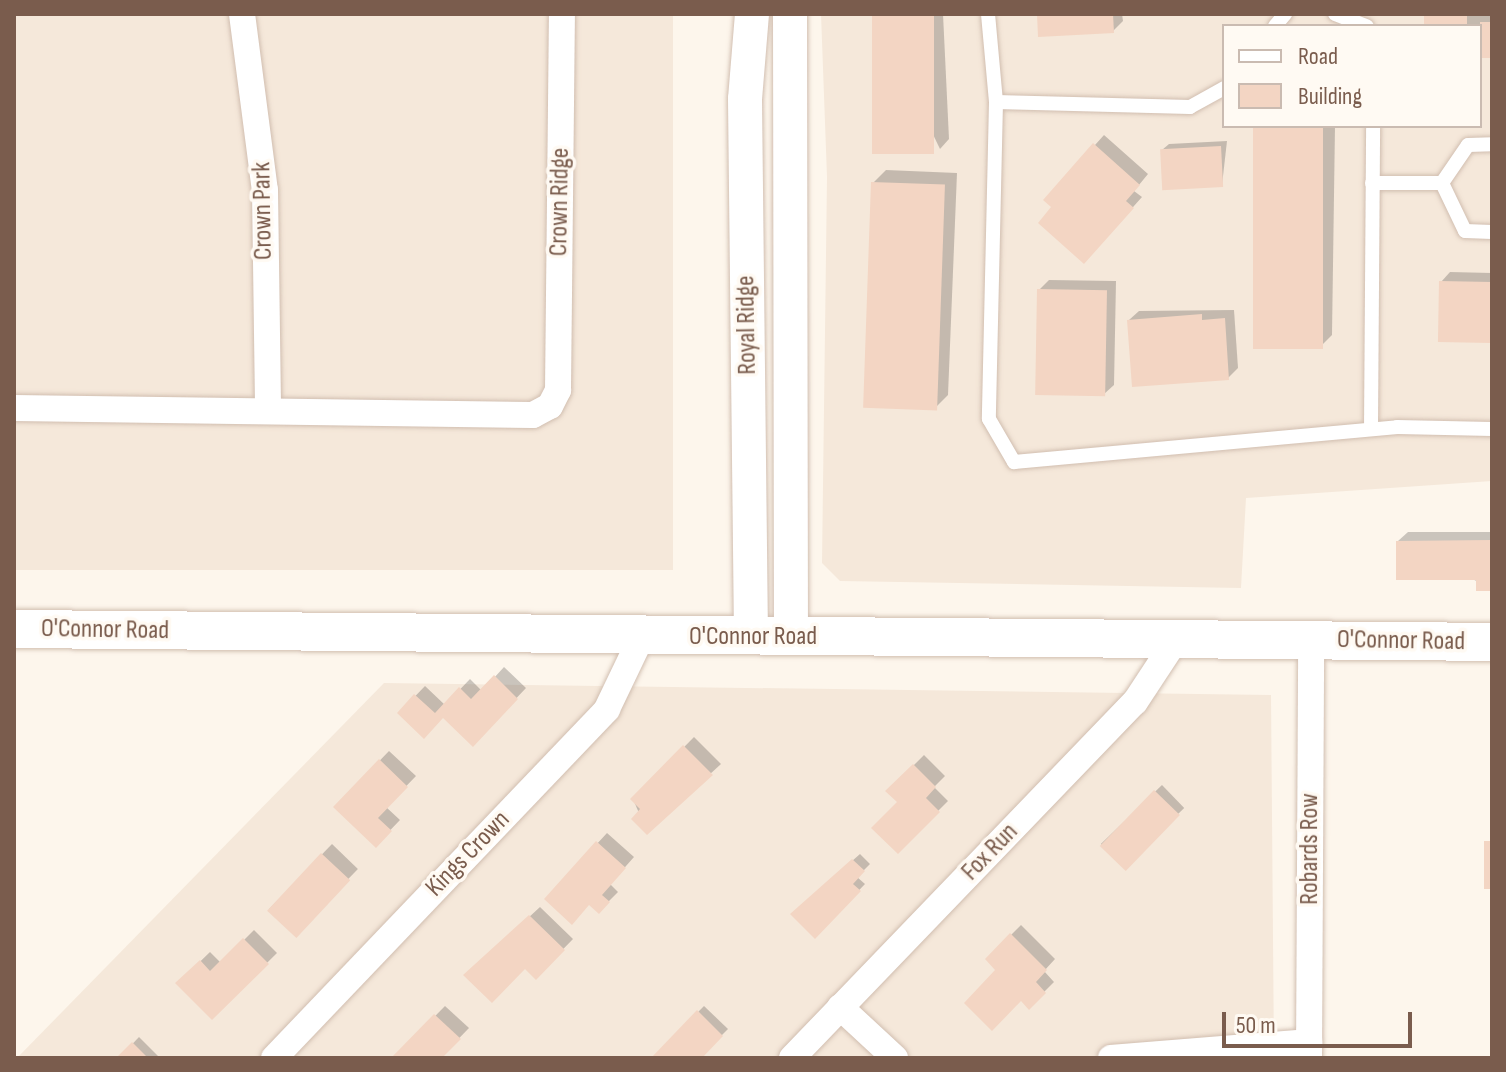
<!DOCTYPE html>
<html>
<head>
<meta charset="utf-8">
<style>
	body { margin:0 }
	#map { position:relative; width:1506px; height:1072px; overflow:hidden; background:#fdf6ec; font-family:"Sofia Sans Condensed",sans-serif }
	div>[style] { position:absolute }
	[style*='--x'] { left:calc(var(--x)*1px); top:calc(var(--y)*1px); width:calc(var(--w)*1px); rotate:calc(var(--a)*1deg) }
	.residential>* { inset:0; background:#f5e8da; transform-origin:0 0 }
	.shadow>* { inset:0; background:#0003; transform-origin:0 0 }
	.building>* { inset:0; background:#f3d5c3; transform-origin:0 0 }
	.roads { filter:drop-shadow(0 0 2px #d1beb0) drop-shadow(0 0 2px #d1beb0) }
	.service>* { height:14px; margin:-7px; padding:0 7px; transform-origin:7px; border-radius:7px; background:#fff }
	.minor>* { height:26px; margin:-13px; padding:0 13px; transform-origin:13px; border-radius:13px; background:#fff }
	.tertiary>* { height:34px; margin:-17px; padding:0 17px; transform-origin:17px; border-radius:17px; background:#fff }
	.secondary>* { height:38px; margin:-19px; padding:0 19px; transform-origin:19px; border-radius:19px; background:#fff }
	span { translate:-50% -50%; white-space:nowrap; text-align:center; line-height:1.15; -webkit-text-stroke:7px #fffaf3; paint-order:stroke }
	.street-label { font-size:26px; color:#7a5c4d }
	.frame { position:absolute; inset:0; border:16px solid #7a5c4d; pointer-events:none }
	.legend { position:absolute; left:1222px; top:24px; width:260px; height:104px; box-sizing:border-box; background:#fffaf3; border:2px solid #cabbb1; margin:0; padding:10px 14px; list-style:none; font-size:24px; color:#7a5c4d }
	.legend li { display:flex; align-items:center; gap:16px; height:40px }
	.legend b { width:40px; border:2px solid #cabbb1 }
	.scale { position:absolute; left:1222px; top:1012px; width:190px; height:36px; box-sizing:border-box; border:4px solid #7a5c4d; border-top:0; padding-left:10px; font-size:24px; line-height:28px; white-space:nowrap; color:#7a5c4d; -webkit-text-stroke:6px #fffaf3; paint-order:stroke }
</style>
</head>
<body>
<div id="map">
	<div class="residential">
		<div style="left:14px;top:14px;width:659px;height:556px"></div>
		<div style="clip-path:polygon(evenodd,821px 14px,1492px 14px,1492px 481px,1246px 498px,1241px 588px,840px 581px,822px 563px,827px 177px,821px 14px,1224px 26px,1480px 26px,1480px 126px,1224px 126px,1224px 26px)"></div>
		<div style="clip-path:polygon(384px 683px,1271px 695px,1274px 1058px,17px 1058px)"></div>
	</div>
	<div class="shadow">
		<div style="clip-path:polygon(875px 14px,943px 14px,949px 139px,940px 149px)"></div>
		<div style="clip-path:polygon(1039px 14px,1122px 14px,1123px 21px,1113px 31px)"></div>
		<div style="clip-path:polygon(1426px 14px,1492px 14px,1492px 56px,1480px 57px,1480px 26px,1427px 26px)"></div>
		<div style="clip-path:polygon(1255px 126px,1335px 126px,1332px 335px,1319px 348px)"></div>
		<div style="clip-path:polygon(1104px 135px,1148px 174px,1134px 191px,1142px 197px,1093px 252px,1095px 145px)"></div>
		<div style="clip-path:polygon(1227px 141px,1222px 185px,1162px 150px,1169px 144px)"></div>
		<div style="clip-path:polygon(886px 170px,957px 173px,948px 395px,935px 408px,873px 183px)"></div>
		<div style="clip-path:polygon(1450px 272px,1492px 273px,1492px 341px,1441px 282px)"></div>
		<div style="clip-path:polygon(1049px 280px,1116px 281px,1114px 385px,1104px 394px,1039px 290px)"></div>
		<div style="clip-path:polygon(1234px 310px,1238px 368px,1228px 378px,1129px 320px,1139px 311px)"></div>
		<div style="clip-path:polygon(1408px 532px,1492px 532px,1492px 589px,1398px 541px)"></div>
		<div style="clip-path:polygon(504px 667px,526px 688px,473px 744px,443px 716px,399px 713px,425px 686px,445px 705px,470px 679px,482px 691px)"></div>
		<div style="clip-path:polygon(694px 737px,721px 764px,647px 832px,633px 799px)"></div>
		<div style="clip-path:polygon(389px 751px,416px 776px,386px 807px,400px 820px,376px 845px,335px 807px)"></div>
		<div style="clip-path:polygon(924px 755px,945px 776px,934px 787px,948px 801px,898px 851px,899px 802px,888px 791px)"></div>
		<div style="left:1162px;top:785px;width:32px;height:85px;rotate:46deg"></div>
		<div style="clip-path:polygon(607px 833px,634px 857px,610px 884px,618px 892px,608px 902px,546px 899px)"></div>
		<div style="left:332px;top:844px;width:36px;height:91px;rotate:44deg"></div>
		<div style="clip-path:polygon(860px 854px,870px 864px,857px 877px,865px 884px,815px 936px,792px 914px)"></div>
		<div style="clip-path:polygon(540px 907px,573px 939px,536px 977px,525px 966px,466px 975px)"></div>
		<div style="clip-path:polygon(1021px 925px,1055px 959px,1044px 971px,1054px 982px,1029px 1007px,987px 959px)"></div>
		<div style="clip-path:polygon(254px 930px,277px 953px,212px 1017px,178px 983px,210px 952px,221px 963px)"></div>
		<div style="clip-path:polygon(445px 1006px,469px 1028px,440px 1058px,394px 1058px)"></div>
		<div style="clip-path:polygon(704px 1006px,728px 1029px,699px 1058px,653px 1058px)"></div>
		<div style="clip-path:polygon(139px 1037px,160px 1058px,119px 1058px)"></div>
	</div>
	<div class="building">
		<div style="left:872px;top:14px;width:62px;height:140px"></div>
		<div style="clip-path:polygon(1037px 14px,1113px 14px,1114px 33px,1038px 37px)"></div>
		<div style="left:1424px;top:14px;width:43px;height:12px"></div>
		<div style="left:1492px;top:22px;width:36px;height:12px;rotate:90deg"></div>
		<div style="left:1253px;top:126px;width:70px;height:223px"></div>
		<div style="clip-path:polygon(1093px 143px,1140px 185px,1126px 201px,1134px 208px,1084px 264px,1038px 223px,1051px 207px,1043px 200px)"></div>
		<div style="left:1221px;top:146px;width:41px;height:61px;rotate:87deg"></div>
		<div style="left:871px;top:182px;width:74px;height:226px;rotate:2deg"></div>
		<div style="left:1439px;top:281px;width:53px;height:61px;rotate:1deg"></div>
		<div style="left:1037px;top:289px;width:70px;height:106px;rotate:1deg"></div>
		<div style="clip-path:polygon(1202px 314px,1202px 320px,1225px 318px,1229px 380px,1132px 387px,1127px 320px)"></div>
		<div style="clip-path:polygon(1492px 540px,1492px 591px,1476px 591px,1476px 580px,1396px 580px,1396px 541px)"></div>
		<div style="clip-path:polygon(494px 675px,518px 699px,473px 747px,443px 718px,424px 739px,397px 713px,414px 694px,435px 713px,459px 687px,471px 699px)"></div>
		<div style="clip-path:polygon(683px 745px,713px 775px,647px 835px,631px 819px,640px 809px,630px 799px)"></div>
		<div style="clip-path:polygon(379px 759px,408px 787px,378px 818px,392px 831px,376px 848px,333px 807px)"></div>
		<div style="clip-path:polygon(913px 764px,936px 787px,926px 798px,940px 812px,898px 854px,871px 828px,897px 802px,885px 791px)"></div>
		<div style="left:1154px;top:790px;width:36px;height:78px;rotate:44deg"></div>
		<div style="clip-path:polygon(596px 841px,626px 868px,602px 895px,610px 902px,599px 914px,589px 905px,572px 925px,544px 899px)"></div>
		<div style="left:1484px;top:841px;width:8px;height:48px"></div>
		<div style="left:321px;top:853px;width:40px;height:79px;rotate:43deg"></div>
		<div style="clip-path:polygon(852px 859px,865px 871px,853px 884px,861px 891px,815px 939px,790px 914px)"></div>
		<div style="clip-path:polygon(529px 915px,565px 950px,536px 980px,525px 969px,492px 1003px,463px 975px)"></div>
		<div style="clip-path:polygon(1010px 933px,1047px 970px,1036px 982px,1046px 993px,1029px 1010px,1021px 1001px,992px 1031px,964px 1003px,995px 970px,985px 959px)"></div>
		<div style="clip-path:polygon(243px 938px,269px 964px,212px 1020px,175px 983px,200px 960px,210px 971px)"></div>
		<div style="clip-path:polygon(697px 1010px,723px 1036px,702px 1058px,651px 1058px)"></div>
		<div style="clip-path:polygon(434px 1014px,461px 1039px,442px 1058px,391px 1058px)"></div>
		<div style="clip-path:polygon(132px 1042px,148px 1058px,116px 1058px)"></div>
	</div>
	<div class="roads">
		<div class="service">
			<div style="--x:988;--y:14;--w:88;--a:84.8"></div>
			<div style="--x:996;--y:102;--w:317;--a:91.3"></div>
			<div style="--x:989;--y:419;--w:50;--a:59.8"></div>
			<div style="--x:1014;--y:462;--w:385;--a:-5.2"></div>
			<div style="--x:1397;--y:427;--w:95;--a:1.2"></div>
			<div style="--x:1335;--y:14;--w:34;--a:21"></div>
			<div style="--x:1275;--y:26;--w:16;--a:-50"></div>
			<div style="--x:996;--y:102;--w:194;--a:1.5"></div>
			<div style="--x:1190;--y:107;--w:39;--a:-29"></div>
			<div style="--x:1372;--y:183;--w:70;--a:0"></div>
			<div style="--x:1442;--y:183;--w:53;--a:64.4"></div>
			<div style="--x:1465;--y:231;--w:27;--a:2"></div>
			<div style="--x:1442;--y:183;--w:46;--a:-55.6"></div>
			<div style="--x:1468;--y:145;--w:24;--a:-2"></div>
			<div style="--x:1371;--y:429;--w:303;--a:-89.6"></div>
		</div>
		<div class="minor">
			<div style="--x:242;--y:14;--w:177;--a:82.6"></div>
			<div style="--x:265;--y:190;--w:220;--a:89.2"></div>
			<div style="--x:14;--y:408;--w:519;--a:0.77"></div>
			<div style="--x:533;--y:415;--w:19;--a:-28"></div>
			<div style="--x:550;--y:406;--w:18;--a:-63"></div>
			<div style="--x:558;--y:390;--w:376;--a:-89.4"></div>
			<div style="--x:840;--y:1007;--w:75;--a:42.8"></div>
			<div style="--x:274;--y:1058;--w:482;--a:-46.3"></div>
			<div style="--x:607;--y:709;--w:81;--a:-64.4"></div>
			<div style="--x:792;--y:1058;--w:494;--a:-46.1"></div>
			<div style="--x:1135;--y:702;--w:77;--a:-56.7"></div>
			<div style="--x:1111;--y:1058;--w:199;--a:-4.6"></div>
			<div style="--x:1309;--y:1058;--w:418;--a:-89.7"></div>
		</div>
		<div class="tertiary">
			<div style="--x:790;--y:14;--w:623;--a:89.91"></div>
			<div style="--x:751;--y:637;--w:538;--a:-90.64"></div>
			<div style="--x:745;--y:99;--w:85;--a:-85.3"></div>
		</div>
		<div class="secondary">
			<div style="--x:14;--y:629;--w:1478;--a:0.5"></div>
		</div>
	</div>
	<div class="street-label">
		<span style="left:560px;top:202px;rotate:-89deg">Crown Ridge</span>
		<span style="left:263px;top:211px;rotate:-91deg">Crown Park</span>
		<span style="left:747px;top:325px;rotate:-91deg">Royal Ridge</span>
		<span style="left:105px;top:630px;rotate:1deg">O'Connor Road</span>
		<span style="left:753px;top:637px">O'Connor Road</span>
		<span style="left:1401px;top:641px;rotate:1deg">O'Connor Road</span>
		<span style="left:1310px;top:849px;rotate:-90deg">Robards Row</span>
		<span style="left:990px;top:852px;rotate:-46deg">Fox Run</span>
		<span style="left:468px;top:854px;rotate:-46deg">Kings Crown</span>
	</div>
	<div class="frame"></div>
	<ul class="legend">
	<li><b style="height:10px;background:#fff"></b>Road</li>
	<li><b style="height:22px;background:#f3d5c3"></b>Building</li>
	</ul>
	<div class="scale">50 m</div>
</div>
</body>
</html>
